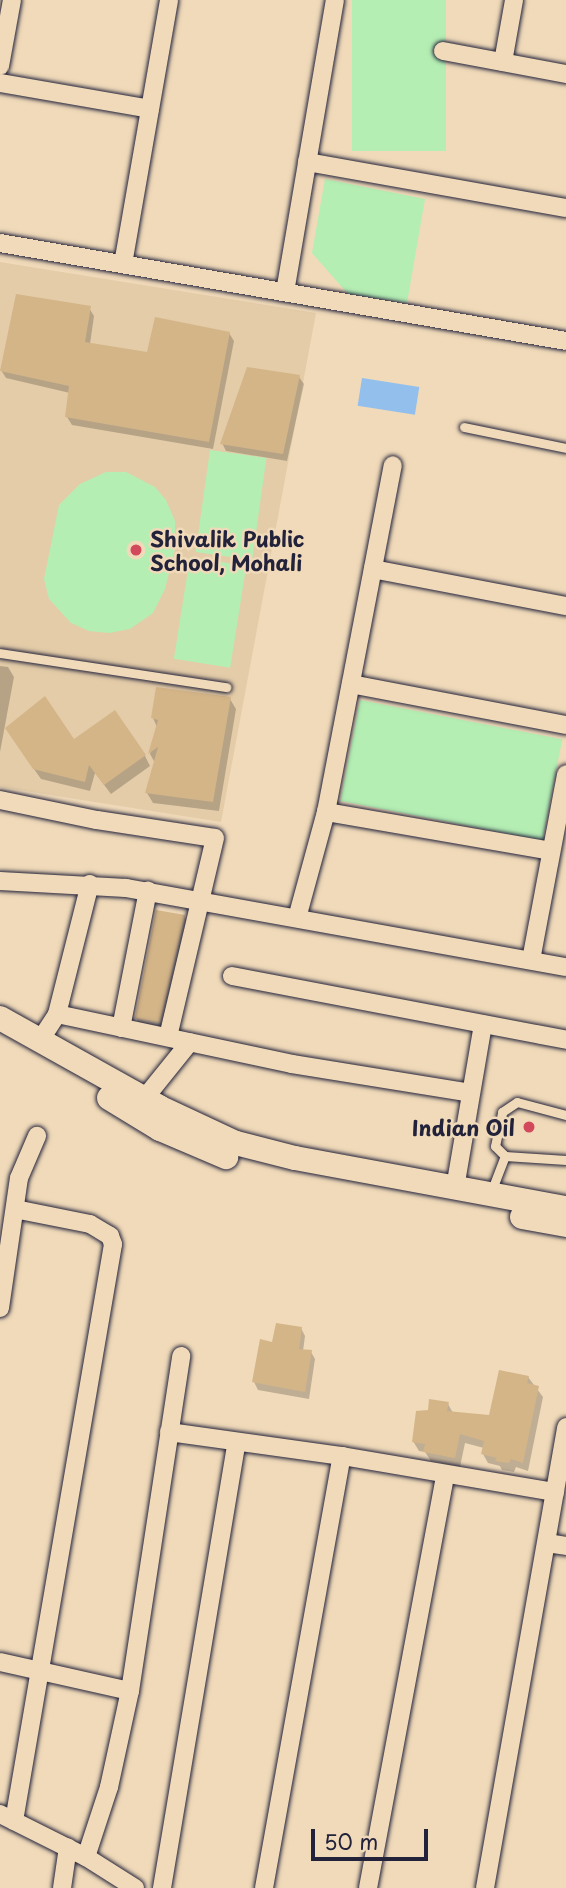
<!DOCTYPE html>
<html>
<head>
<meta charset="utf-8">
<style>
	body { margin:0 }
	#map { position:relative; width:566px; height:1888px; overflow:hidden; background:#f0dab9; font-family:"Playpen Sans",sans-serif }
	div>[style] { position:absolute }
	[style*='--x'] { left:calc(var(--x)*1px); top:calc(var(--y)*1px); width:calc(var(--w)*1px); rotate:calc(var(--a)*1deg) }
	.built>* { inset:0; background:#e4cca8 }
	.green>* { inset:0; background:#b4eeb3; transform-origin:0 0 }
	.water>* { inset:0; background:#93bfec; transform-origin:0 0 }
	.shadow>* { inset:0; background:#0003 }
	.building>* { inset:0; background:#d4b588 }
	.roads { filter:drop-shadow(0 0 2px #22223b) drop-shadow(0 0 2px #22223b) }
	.lane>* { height:9px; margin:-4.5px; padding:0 4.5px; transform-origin:4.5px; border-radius:4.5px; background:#f0dab9 }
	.street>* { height:18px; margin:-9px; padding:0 9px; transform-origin:9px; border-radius:9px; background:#f0dab9 }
	.secondary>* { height:24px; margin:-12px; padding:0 12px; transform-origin:12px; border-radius:12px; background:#f0dab9 }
	.dots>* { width:19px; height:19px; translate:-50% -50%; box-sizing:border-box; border:4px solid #f0dab9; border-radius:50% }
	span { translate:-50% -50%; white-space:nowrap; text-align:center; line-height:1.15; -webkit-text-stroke:5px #f0dab9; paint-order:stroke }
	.poi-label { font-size:21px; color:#22223b; font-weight:700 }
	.left { translate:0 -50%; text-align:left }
	.right { translate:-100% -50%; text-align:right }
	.scale { position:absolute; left:311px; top:1829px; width:117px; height:32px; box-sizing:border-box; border:4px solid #22223b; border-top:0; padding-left:9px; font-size:21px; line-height:24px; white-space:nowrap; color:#22223b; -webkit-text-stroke:5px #f0dab9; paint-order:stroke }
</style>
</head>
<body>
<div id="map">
	<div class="built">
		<div style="clip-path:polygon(0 262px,316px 313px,221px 822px,0 787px)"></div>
	</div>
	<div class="green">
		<div style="left:352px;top:0;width:94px;height:151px"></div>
		<div style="clip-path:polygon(325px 179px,425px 199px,407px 303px,348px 294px,312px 253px)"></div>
		<div style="left:210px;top:450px;width:57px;height:103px;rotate:8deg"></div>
		<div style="clip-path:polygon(106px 472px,126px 472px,155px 487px,166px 500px,175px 521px,175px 549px,165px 589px,153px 613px,130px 629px,109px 633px,89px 631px,71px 623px,49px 599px,44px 579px,59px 505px,80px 484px)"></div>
		<div style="left:190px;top:557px;width:57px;height:103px;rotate:9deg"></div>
		<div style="left:360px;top:700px;width:206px;height:103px;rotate:11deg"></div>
	</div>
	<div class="water">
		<div style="left:362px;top:378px;width:58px;height:28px;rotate:9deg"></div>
	</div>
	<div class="shadow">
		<div style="clip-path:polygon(89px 308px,94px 316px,90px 344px,148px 354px,229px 333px,234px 341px,213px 449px,72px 425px,67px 417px,70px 393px,6px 378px,1px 370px)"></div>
		<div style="clip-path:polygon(299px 377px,304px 384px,287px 461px,226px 451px,222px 443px)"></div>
		<div style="clip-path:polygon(0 666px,8px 667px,14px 677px,0 752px)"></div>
		<div style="clip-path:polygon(230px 699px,236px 709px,219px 811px,153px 803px,147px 793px,155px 763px,150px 754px,157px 727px,153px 718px)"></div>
		<div style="clip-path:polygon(13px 739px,74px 742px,145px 756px,150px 766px,111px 794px,95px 773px,90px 791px,41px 779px)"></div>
		<div style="clip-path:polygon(184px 916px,190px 927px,165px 1032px,142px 1028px,136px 1018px)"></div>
		<div style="clip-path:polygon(301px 1328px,305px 1336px,303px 1351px,311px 1352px,315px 1359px,309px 1399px,258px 1390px,254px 1382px,273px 1344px)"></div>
		<div style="clip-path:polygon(528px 1377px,543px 1397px,528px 1471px,516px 1467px,514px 1472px,502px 1470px,500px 1466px,488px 1463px,483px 1454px,484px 1448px,465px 1443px,460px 1467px,431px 1461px,425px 1452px,419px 1451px,413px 1441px,430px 1412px,448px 1404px,453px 1413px,491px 1417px)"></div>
	</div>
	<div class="building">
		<div style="clip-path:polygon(16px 294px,91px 306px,85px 342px,147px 352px,155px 317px,230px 332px,209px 442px,65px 417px,69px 386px,0 371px)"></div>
		<div style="clip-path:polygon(247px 367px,300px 375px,283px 454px,220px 444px)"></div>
		<div style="clip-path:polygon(156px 687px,231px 697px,213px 802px,145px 793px,158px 747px,148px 754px,158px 720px,151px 718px)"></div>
		<div style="clip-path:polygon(45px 696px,74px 739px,115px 710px,146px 755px,104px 785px,89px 765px,85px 782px,33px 769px,5px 728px)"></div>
		<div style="clip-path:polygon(156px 910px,185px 915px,160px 1022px,135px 1018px)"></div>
		<div style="clip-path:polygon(276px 1323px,302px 1327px,299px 1349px,312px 1350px,305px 1392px,252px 1382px,260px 1339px,272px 1342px)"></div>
		<div style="clip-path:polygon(499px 1370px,529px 1376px,527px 1383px,539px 1386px,523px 1463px,511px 1459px,509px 1463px,495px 1461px,497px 1458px,481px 1454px,484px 1441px,460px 1434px,455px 1458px,423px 1452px,425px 1444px,412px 1442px,416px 1411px,428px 1410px,429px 1399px,449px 1402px,447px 1411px,489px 1415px)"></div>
	</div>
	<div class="roads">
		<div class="lane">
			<div style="--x:464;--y:427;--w:104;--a:11.6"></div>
			<div style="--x:0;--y:653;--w:229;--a:8.6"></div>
			<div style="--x:505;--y:1156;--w:61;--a:3.8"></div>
			<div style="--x:491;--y:1192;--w:39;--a:-69"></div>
			<div style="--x:505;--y:1156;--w:14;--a:-135"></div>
			<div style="--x:495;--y:1146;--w:35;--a:-78"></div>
			<div style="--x:502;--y:1112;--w:18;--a:-34"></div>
			<div style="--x:517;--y:1102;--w:51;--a:14.9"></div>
		</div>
		<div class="street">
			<div style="--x:443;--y:51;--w:125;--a:10.6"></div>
			<div style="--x:503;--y:62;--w:63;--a:-79.9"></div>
			<div style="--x:0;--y:66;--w:67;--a:-79.7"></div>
			<div style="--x:0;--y:83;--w:152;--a:9.8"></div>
			<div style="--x:307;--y:162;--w:263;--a:10.1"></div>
			<div style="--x:0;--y:243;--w:574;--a:9.82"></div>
			<div style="--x:123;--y:264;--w:268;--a:-80.1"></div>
			<div style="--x:285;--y:292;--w:296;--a:-80.3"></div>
			<div style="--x:373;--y:569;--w:197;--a:10.9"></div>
			<div style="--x:351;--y:684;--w:219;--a:10.8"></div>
			<div style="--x:0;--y:800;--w:99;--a:11.7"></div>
			<div style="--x:97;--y:820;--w:119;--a:8.7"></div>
			<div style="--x:215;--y:838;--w:204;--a:103.3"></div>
			<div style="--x:326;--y:812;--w:228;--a:9.8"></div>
			<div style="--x:0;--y:881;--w:126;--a:3.2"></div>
			<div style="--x:126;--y:888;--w:447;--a:10.2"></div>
			<div style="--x:297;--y:918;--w:110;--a:-74.7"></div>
			<div style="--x:326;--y:812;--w:353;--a:-79.1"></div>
			<div style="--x:531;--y:960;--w:189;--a:-79.3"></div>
			<div style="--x:232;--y:976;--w:340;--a:10.8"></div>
			<div style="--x:57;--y:1014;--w:240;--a:12"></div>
			<div style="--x:292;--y:1064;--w:181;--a:9.2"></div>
			<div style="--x:121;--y:1028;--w:140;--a:-78.9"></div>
			<div style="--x:39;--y:1042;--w:33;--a:-57"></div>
			<div style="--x:57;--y:1014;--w:134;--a:-75.8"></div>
			<div style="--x:144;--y:1099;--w:73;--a:-51.1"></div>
			<div style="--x:455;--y:1188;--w:166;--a:-80.3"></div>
			<div style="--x:0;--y:1308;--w:131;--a:-81.7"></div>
			<div style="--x:19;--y:1178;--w:46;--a:-66.8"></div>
			<div style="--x:169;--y:1432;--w:175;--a:7.9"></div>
			<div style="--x:342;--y:1456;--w:216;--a:9.6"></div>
			<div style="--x:547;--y:1543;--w:19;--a:9"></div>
			<div style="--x:0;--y:1662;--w:133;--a:12.6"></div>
			<div style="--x:0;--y:1814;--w:96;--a:26.6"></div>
			<div style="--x:86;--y:1857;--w:58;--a:32.3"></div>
			<div style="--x:14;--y:1821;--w:585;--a:-80.26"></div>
			<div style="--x:113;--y:1244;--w:9;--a:-111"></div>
			<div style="--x:110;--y:1236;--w:23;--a:-149"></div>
			<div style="--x:90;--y:1224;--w:76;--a:-168.7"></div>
			<div style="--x:86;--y:1857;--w:74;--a:-71.8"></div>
			<div style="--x:109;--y:1787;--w:98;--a:-77.7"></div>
			<div style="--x:130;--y:1691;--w:339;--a:-81.3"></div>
			<div style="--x:62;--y:1888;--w:41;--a:-81.7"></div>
			<div style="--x:162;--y:1888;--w:452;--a:-80.5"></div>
			<div style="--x:264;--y:1888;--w:439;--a:-79.8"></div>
			<div style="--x:368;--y:1888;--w:420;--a:-79.4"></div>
			<div style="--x:485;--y:1888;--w:468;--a:-80"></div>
		</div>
		<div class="secondary">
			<div style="--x:0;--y:1018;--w:182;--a:29.2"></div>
			<div style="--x:159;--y:1107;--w:85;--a:25.1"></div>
			<div style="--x:236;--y:1143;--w:61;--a:14.3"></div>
			<div style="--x:295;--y:1158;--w:276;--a:10.5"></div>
			<div style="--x:109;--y:1098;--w:60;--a:31.3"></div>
			<div style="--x:160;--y:1129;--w:72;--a:23"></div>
			<div style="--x:522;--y:1217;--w:45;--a:10.3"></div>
		</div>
	</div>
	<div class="dots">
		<div style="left:136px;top:550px;background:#d1495b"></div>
		<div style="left:529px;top:1127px;background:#d1495b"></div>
	</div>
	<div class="poi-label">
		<span class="left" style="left:150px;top:550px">Shivalik Public<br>School, Mohali</span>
		<span class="right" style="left:515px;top:1127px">Indian Oil</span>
	</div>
	<div class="scale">50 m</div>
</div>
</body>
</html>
